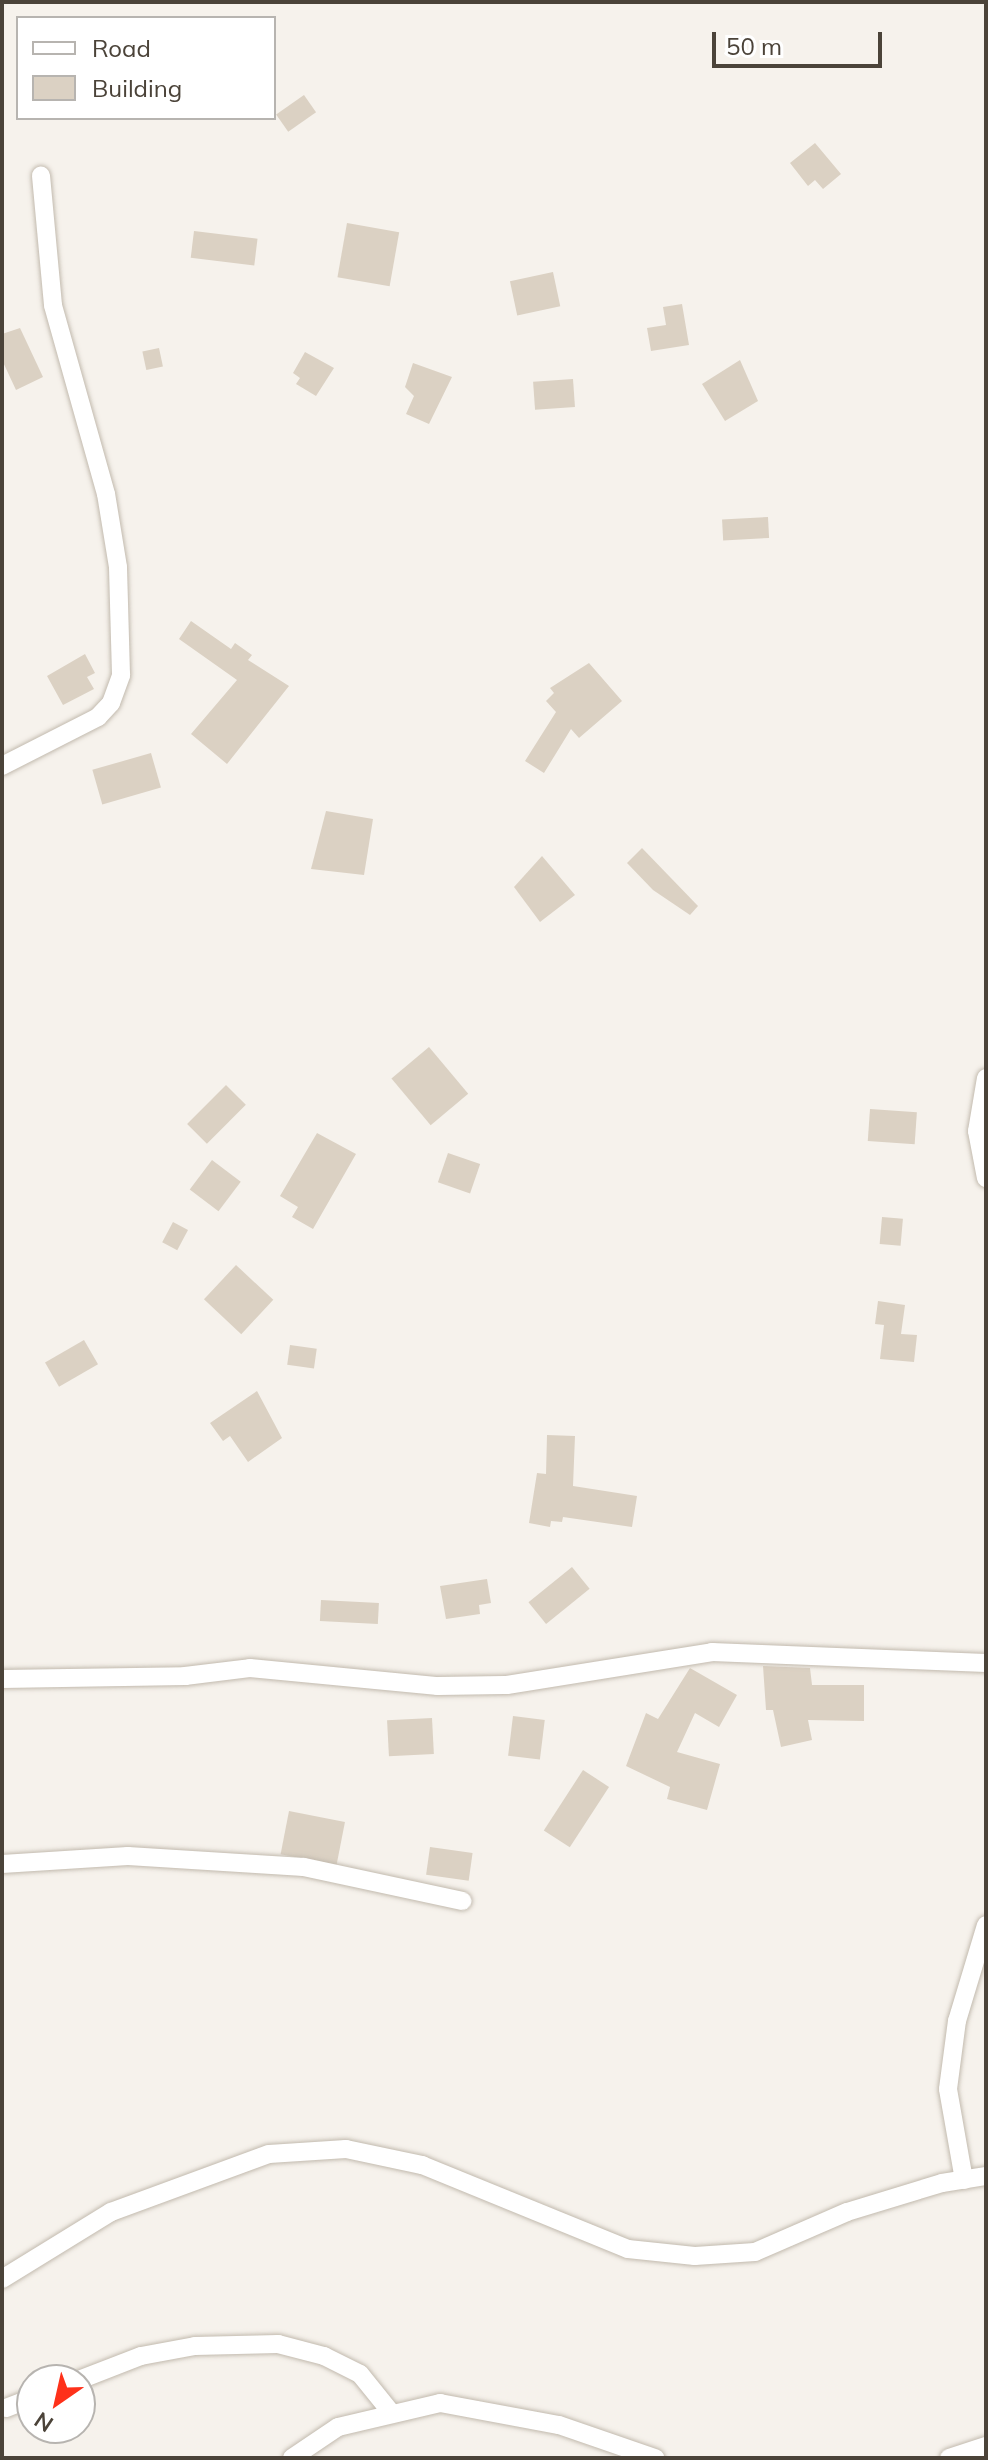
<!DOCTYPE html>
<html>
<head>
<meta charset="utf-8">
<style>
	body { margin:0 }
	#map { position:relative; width:988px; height:2460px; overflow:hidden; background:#f6f2ec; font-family:Mulish,sans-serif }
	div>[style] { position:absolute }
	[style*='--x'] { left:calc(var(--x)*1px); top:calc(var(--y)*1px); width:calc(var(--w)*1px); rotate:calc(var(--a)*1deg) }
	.building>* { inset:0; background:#dbd1c3; transform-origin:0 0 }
	.roads { filter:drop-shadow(0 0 2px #c2baae) drop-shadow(0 0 2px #c2baae) }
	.street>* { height:18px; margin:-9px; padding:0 9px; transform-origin:9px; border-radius:9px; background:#fff }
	span { translate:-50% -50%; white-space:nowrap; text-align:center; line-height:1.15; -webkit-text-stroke:7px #fff; paint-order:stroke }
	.frame { position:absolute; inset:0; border:4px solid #4b4339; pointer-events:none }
	.legend { position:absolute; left:16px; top:16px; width:260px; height:104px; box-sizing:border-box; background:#fff; border:2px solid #b7b4b0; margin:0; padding:10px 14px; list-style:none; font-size:24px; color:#4b4339 }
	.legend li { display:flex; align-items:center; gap:16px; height:40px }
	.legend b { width:40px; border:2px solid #b7b4b0 }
	.north { position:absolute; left:16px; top:2364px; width:80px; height:80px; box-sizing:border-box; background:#fff; border:2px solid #b7b4b0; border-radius:50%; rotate:214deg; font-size:22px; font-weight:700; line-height:32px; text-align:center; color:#4b4339 }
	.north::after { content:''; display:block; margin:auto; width:28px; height:36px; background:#fe311a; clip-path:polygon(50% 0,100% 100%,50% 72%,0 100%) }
	.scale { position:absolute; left:712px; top:32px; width:170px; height:36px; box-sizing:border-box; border:4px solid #4b4339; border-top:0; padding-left:10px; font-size:24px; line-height:28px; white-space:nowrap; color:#4b4339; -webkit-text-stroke:6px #fff; paint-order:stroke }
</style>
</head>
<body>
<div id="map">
	<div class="building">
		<div style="left:304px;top:95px;width:21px;height:34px;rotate:55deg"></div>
		<div style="clip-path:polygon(815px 143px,841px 174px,823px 189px,815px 180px,808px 186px,790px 163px)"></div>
		<div style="left:347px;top:223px;width:53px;height:55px;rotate:10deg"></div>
		<div style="left:194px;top:231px;width:64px;height:27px;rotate:7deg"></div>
		<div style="left:553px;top:272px;width:35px;height:44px;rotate:78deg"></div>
		<div style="clip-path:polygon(682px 304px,689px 345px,651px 351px,647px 328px,666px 325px,663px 307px)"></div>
		<div style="clip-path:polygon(20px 328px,43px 377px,16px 390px,2px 360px,2px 334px)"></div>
		<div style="left:159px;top:348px;width:19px;height:17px;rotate:78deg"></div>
		<div style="clip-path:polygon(305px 352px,334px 368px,316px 396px,296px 384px,300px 378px,293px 373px)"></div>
		<div style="clip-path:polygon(740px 360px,758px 401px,725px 421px,702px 384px)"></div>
		<div style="clip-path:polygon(413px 363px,452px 377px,429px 424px,406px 414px,414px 396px,405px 387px)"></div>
		<div style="left:573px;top:379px;width:28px;height:40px;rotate:86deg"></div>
		<div style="left:768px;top:517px;width:21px;height:46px;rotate:87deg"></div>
		<div style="clip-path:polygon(191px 621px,231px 649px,235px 643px,252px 655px,248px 660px,289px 686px,227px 764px,191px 734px,237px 680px,179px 639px)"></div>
		<div style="clip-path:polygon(85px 654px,95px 673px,87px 677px,94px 689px,63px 705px,47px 676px)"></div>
		<div style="clip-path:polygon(589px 663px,622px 701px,579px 738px,571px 729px,544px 773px,525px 761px,556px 712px,546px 701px,554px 693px,550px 688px)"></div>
		<div style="left:151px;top:753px;width:36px;height:61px;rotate:74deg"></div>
		<div style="clip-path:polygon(326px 811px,373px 819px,364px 875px,311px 869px)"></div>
		<div style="clip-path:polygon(642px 848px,698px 906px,690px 915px,653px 890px,627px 863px)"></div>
		<div style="clip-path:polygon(542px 856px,575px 895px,540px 922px,514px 887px)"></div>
		<div style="left:429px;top:1047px;width:61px;height:49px;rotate:50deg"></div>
		<div style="left:226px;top:1085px;width:28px;height:55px;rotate:45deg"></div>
		<div style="left:870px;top:1109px;width:47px;height:32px;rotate:4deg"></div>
		<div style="clip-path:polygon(317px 1133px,356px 1154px,313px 1229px,292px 1217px,298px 1207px,280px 1196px)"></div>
		<div style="left:448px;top:1153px;width:34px;height:31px;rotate:19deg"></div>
		<div style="left:212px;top:1160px;width:36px;height:37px;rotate:37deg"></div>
		<div style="left:882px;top:1217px;width:21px;height:27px;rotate:5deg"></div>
		<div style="left:173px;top:1222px;width:17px;height:23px;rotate:28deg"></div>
		<div style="left:236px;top:1265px;width:51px;height:47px;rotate:43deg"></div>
		<div style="clip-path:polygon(878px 1301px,905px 1305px,901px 1334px,917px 1335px,914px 1362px,880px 1359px,884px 1325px,875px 1324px)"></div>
		<div style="left:84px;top:1340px;width:28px;height:45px;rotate:60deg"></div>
		<div style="left:290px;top:1345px;width:27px;height:20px;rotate:8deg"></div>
		<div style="clip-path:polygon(257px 1391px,282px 1438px,248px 1462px,230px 1436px,223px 1441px,210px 1423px)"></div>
		<div style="clip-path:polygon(547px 1435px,575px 1436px,573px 1486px,637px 1496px,632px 1527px,563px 1517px,562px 1522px,551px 1521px,550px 1527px,529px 1523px,537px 1473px,546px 1474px)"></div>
		<div style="left:572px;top:1567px;width:28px;height:56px;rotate:51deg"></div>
		<div style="clip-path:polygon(487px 1579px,491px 1603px,479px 1605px,480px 1614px,446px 1619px,440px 1586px)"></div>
		<div style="left:321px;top:1600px;width:58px;height:21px;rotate:3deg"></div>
		<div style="clip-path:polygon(763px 1666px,810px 1668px,812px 1685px,864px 1685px,864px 1721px,808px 1720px,812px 1740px,781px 1747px,773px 1710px,766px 1710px)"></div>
		<div style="clip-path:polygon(690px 1668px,737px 1695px,719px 1727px,695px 1713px,677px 1752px,720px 1764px,707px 1810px,667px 1799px,670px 1787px,626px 1766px,646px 1713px,658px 1719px)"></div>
		<div style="left:513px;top:1716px;width:32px;height:40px;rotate:7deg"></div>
		<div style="left:432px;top:1718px;width:36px;height:45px;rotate:87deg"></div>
		<div style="left:583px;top:1770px;width:31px;height:72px;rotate:33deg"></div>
		<div style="left:289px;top:1811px;width:57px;height:44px;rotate:11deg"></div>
		<div style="left:430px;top:1847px;width:43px;height:28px;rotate:8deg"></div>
	</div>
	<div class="roads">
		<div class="street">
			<div style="--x:2;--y:766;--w:108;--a:-27"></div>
			<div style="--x:98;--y:717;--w:19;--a:-47"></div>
			<div style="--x:111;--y:703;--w:30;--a:-70"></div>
			<div style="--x:121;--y:675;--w:108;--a:-91.6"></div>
			<div style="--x:118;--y:567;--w:74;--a:-99.3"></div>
			<div style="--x:106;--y:494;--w:196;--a:-105.7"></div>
			<div style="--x:53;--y:305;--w:130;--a:-95.3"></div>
			<div style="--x:986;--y:1078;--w:54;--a:99.6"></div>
			<div style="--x:977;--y:1131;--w:48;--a:79.2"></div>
			<div style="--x:2;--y:1679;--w:183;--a:-0.9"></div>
			<div style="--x:185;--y:1676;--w:65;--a:-7"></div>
			<div style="--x:250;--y:1668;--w:189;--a:5.5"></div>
			<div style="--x:438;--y:1686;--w:69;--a:-0.8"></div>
			<div style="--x:507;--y:1685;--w:208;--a:-9.1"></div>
			<div style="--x:712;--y:1652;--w:274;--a:2.3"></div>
			<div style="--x:2;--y:1864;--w:126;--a:-3.6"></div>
			<div style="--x:128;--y:1856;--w:176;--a:3.6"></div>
			<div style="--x:304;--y:1867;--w:162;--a:12.1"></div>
			<div style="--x:964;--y:2180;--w:92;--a:-100"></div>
			<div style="--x:948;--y:2089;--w:69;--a:-82.5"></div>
			<div style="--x:957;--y:2021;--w:100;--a:-73.2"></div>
			<div style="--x:2;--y:2279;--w:128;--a:-31.6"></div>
			<div style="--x:111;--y:2212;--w:168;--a:-20.2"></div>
			<div style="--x:269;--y:2154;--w:77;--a:-3.7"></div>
			<div style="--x:346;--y:2149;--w:78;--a:11.9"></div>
			<div style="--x:422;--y:2165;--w:222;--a:22.2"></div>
			<div style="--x:628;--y:2249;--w:67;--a:6"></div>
			<div style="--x:695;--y:2256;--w:60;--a:-3.8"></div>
			<div style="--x:755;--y:2252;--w:100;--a:-23.5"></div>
			<div style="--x:847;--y:2212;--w:99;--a:-17"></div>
			<div style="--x:942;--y:2183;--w:45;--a:-9"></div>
			<div style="--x:79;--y:2380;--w:66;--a:-21.2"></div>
			<div style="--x:141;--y:2356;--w:55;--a:-10.5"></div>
			<div style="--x:195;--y:2346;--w:83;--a:-1.4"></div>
			<div style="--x:278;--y:2344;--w:48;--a:14.6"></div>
			<div style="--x:324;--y:2356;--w:40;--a:26.6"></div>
			<div style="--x:360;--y:2374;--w:48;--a:51"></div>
			<div style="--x:6;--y:2408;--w:28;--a:-21"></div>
			<div style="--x:292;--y:2458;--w:55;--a:-34"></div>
			<div style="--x:338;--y:2427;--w:105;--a:-13.2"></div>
			<div style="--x:440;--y:2403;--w:121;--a:10.5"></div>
			<div style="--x:559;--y:2425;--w:102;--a:19"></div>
			<div style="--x:949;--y:2458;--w:39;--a:-18"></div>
		</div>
	</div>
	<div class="frame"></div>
	<ul class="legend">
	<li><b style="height:10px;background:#fff"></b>Road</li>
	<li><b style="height:22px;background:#dbd1c3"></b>Building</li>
	</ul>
	<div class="north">N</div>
	<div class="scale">50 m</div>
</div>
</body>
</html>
